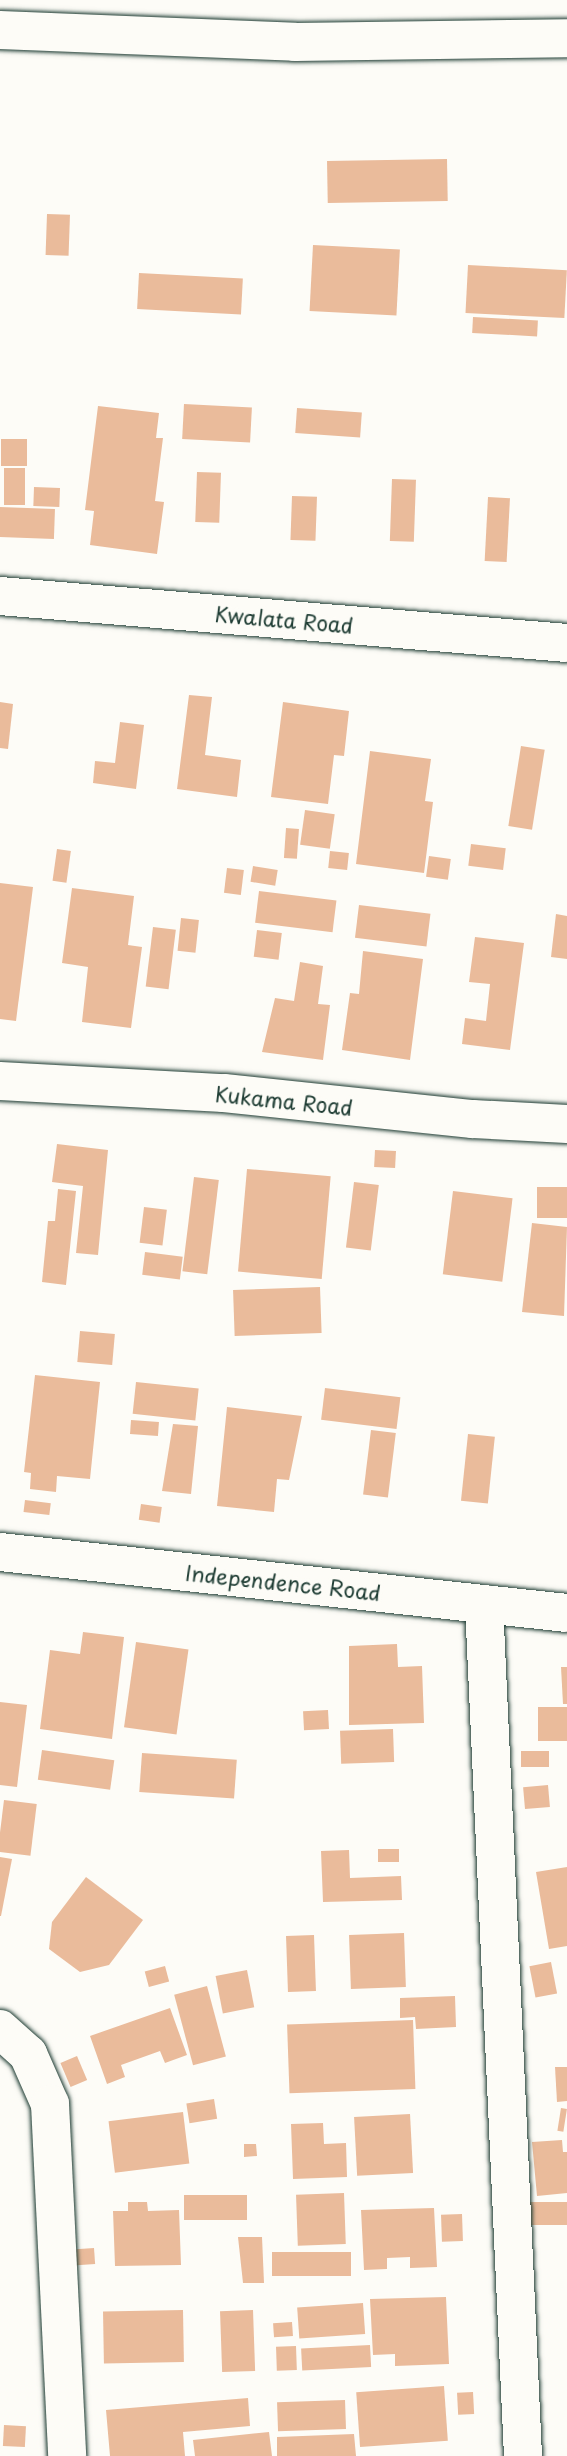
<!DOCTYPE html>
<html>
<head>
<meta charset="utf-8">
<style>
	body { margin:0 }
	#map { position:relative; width:567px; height:2456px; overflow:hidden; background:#fdfcf7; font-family:"Playpen Sans",sans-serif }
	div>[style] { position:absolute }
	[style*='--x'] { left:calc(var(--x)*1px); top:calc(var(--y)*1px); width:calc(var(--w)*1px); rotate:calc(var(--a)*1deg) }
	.building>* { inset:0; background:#eabb9b; transform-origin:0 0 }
	.roads { filter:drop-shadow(0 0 2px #1f3d34) drop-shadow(0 0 2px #1f3d34) }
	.minor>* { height:38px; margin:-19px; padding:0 19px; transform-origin:19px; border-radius:19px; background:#fdfcf7 }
	.tertiary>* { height:38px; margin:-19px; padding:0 19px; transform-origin:19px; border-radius:19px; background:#fdfcf7 }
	span { translate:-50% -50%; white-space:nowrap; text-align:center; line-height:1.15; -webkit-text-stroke:7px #fdfcf7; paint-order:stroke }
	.street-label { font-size:21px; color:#1f3d34 }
</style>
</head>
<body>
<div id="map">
	<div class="building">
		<div style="left:447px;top:159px;width:42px;height:120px;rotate:89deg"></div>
		<div style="left:47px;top:214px;width:23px;height:41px;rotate:2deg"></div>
		<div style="left:313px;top:245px;width:87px;height:66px;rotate:3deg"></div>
		<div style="left:468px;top:265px;width:99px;height:48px;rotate:3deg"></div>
		<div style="left:139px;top:273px;width:104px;height:36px;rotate:3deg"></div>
		<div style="left:473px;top:317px;width:65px;height:16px;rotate:3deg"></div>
		<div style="left:184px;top:404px;width:68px;height:35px;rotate:3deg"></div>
		<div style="clip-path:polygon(98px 406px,159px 413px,156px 438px,163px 438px,155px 501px,164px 502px,157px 554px,90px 545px,94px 511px,85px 510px)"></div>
		<div style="left:297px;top:408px;width:65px;height:25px;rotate:4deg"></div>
		<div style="left:1px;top:439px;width:26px;height:27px"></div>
		<div style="left:4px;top:468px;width:21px;height:37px"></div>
		<div style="left:197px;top:472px;width:24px;height:50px;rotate:2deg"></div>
		<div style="left:392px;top:479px;width:24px;height:62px;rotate:2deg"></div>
		<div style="left:34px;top:487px;width:26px;height:19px;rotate:2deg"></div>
		<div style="left:292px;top:496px;width:25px;height:44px;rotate:2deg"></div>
		<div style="left:488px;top:497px;width:22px;height:64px;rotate:3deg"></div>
		<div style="left:0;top:507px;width:55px;height:30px;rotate:2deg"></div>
		<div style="clip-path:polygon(189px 695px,212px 697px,205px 755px,241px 760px,237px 797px,177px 789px)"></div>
		<div style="clip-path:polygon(0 702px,13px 704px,8px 749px,0 748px)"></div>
		<div style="clip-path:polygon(283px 702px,349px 711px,344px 756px,334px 755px,328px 804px,271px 797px)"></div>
		<div style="clip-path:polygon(120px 722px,144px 725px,136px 789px,93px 783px,95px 761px,115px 763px)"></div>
		<div style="left:521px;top:746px;width:24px;height:81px;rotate:9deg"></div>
		<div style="clip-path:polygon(370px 751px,431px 759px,425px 801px,433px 802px,424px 873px,356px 864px)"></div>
		<div style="left:305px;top:810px;width:30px;height:35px;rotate:8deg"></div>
		<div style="left:286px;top:828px;width:13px;height:30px;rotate:4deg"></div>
		<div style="left:471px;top:844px;width:35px;height:22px;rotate:7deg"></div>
		<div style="left:57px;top:849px;width:14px;height:32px;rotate:8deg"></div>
		<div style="left:330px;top:851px;width:19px;height:17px;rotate:6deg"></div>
		<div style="left:429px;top:856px;width:22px;height:21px;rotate:8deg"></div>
		<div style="left:253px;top:866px;width:25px;height:16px;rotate:9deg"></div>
		<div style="left:227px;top:868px;width:17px;height:25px;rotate:7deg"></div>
		<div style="clip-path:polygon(0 883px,33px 887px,16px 1021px,0 1019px)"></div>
		<div style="clip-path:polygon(72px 888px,134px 896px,128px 945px,142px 947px,131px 1028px,82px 1022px,88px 967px,62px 963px)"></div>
		<div style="left:259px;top:891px;width:78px;height:32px;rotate:7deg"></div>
		<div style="left:359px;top:905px;width:72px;height:33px;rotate:7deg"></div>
		<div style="clip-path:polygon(556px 914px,567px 916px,567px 959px,551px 957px)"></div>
		<div style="left:181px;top:918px;width:18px;height:33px;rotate:6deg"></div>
		<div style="left:153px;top:927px;width:23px;height:60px;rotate:7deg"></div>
		<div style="left:257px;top:930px;width:25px;height:27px;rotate:7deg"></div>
		<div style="clip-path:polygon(475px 937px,524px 943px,510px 1050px,462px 1044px,465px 1018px,486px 1021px,490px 984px,469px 982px)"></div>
		<div style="clip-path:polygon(363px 951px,423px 959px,410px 1060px,342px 1050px,350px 993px,359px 994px)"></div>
		<div style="clip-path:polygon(300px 962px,323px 966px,318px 1004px,330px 1005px,323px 1060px,262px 1052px,275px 998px,294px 1001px)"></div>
		<div style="clip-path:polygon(57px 1144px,108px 1150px,98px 1255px,76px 1253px,83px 1186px,52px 1182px)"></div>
		<div style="left:375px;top:1150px;width:21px;height:17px;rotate:3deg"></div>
		<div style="left:247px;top:1169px;width:84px;height:103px;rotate:5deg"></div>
		<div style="left:194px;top:1177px;width:25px;height:95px;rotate:7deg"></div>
		<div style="left:354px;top:1182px;width:25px;height:66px;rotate:7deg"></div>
		<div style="left:567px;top:1187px;width:31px;height:30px;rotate:90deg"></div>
		<div style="clip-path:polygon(58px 1189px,76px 1191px,66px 1285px,42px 1282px,48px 1221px,55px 1221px)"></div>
		<div style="left:453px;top:1191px;width:60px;height:84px;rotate:7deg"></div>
		<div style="left:144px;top:1207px;width:23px;height:36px;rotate:7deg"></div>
		<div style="clip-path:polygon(532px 1223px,567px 1227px,564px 1316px,522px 1312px)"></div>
		<div style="left:145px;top:1252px;width:38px;height:23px;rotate:7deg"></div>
		<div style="left:320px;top:1287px;width:46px;height:87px;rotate:88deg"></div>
		<div style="left:80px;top:1331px;width:35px;height:31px;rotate:5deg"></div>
		<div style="clip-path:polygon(35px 1375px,100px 1382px,90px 1479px,57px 1476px,56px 1492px,30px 1489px,31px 1473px,24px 1472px)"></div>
		<div style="left:136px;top:1382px;width:63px;height:32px;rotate:6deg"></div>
		<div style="left:325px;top:1388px;width:76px;height:32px;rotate:7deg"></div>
		<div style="clip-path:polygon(227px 1407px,302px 1416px,289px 1480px,277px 1479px,274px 1512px,217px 1506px)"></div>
		<div style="left:131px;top:1420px;width:28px;height:14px;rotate:4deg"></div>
		<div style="clip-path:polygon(173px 1424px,198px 1426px,191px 1494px,162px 1491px)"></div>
		<div style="left:371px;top:1430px;width:25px;height:65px;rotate:7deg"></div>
		<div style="left:468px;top:1434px;width:27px;height:67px;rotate:6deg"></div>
		<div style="left:25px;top:1500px;width:26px;height:12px;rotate:7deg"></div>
		<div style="left:141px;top:1504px;width:21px;height:16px;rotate:8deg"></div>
		<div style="clip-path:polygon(83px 1632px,124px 1637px,112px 1739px,40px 1729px,50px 1650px,80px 1654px)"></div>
		<div style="left:136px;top:1642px;width:53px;height:86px;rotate:8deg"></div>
		<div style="clip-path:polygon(397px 1644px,398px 1667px,422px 1666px,424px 1723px,349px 1725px,349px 1646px)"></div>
		<div style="clip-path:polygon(561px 1667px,567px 1667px,567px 1704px,563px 1704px)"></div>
		<div style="clip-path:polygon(0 1702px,27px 1705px,17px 1787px,0 1785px)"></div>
		<div style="left:567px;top:1707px;width:34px;height:29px;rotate:90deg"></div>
		<div style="left:328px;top:1710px;width:19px;height:25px;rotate:87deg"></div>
		<div style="left:393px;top:1729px;width:33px;height:53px;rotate:88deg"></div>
		<div style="left:42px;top:1750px;width:73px;height:30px;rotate:8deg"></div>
		<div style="left:549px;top:1751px;width:16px;height:28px;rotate:90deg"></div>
		<div style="left:142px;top:1753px;width:95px;height:39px;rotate:4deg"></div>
		<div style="left:548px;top:1785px;width:22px;height:25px;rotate:85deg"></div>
		<div style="left:4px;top:1800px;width:33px;height:52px;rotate:7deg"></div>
		<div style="left:378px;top:1849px;width:21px;height:13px"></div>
		<div style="clip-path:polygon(349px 1850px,350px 1878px,401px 1876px,402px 1900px,323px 1902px,321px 1851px)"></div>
		<div style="clip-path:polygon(0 1857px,12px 1859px,1px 1916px,0 1916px)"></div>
		<div style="clip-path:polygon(567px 1867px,567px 1946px,549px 1949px,536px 1872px)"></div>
		<div style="clip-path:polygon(86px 1877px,143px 1920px,109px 1965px,80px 1972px,49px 1949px,52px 1922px)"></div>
		<div style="left:404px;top:1933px;width:54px;height:55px;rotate:88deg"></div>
		<div style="left:314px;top:1935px;width:56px;height:28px;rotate:88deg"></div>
		<div style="left:551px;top:1962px;width:32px;height:22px;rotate:79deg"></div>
		<div style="left:165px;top:1966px;width:16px;height:21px;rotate:75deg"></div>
		<div style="left:247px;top:1970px;width:38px;height:32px;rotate:79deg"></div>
		<div style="left:207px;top:1986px;width:73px;height:34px;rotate:75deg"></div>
		<div style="clip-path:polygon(455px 1996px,456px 2027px,416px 2029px,415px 2017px,400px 2018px,400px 1998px)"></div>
		<div style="clip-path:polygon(170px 2008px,187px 2055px,165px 2063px,160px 2051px,121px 2065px,125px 2077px,107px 2084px,90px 2036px)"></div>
		<div style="left:413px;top:2020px;width:69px;height:126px;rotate:88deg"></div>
		<div style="left:77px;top:2056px;width:26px;height:18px;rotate:67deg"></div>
		<div style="clip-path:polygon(555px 2067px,567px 2067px,567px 2101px,557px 2102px)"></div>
		<div style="left:214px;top:2099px;width:20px;height:28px;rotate:81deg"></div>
		<div style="left:561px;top:2108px;width:6px;height:23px;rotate:9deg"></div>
		<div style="left:183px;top:2112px;width:52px;height:75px;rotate:83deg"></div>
		<div style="left:410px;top:2114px;width:59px;height:56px;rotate:87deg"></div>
		<div style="clip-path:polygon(323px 2123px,324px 2144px,346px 2143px,347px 2177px,293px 2179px,291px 2124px)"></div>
		<div style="clip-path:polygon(562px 2140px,563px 2152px,567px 2152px,567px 2193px,537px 2196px,532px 2142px)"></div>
		<div style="clip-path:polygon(244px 2144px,256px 2144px,257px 2156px,244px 2157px)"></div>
		<div style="left:344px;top:2193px;width:51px;height:48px;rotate:88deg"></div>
		<div style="left:247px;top:2195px;width:25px;height:63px;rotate:90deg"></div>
		<div style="clip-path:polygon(128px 2202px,147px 2202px,148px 2211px,179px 2210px,181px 2265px,115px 2266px,113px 2211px,128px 2211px)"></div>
		<div style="left:530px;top:2202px;width:37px;height:23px"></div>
		<div style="clip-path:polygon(434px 2208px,437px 2267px,410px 2268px,410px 2257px,387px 2258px,387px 2269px,364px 2270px,361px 2210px)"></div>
		<div style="left:462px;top:2214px;width:27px;height:21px;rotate:88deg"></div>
		<div style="clip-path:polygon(238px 2237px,262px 2237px,264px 2283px,243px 2283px)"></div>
		<div style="left:94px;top:2248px;width:16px;height:22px;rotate:86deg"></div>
		<div style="left:351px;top:2252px;width:24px;height:79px;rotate:90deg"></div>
		<div style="clip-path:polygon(446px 2297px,449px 2364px,395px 2366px,395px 2354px,373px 2355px,370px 2299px)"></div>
		<div style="left:363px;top:2303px;width:31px;height:66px;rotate:86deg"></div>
		<div style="left:183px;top:2310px;width:52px;height:80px;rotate:89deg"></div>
		<div style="left:253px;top:2310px;width:61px;height:33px;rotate:88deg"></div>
		<div style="left:292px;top:2322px;width:14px;height:19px;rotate:86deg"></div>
		<div style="left:370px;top:2345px;width:22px;height:69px;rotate:87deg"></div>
		<div style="left:296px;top:2346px;width:24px;height:20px;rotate:88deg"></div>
		<div style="left:444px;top:2386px;width:55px;height:88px;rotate:86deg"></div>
		<div style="left:473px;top:2392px;width:22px;height:16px;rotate:87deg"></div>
		<div style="clip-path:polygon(248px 2398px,250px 2426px,183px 2432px,185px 2456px,110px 2456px,106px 2410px)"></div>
		<div style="left:345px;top:2400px;width:29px;height:68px;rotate:88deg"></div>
		<div style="left:4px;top:2425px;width:22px;height:21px;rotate:3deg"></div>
		<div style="clip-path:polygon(269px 2432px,272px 2456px,195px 2456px,193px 2440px)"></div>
		<div style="clip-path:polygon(354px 2434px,356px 2456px,277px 2456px,277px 2437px)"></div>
	</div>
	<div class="roads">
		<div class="minor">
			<div style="--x:0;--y:596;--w:569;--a:4.74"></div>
			<div style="--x:0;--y:1081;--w:224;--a:3.1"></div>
			<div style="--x:224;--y:1093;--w:250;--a:6"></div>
			<div style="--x:473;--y:1119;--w:94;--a:3"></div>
			<div style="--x:484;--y:1604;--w:853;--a:87.38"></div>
			<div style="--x:0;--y:2029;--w:38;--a:42"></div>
			<div style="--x:28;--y:2054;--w:55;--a:66.3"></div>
			<div style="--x:50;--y:2104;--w:352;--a:87.2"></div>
		</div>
		<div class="tertiary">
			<div style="--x:0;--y:30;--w:295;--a:2.3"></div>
			<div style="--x:295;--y:42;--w:272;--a:-0.8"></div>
			<div style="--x:0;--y:1552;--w:570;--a:6.14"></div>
		</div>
	</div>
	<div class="street-label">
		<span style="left:284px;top:619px;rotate:5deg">Kwalata Road</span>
		<span style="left:284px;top:1100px;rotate:6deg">Kukama Road</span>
		<span style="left:283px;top:1582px;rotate:6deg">Independence Road</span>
	</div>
</div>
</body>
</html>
